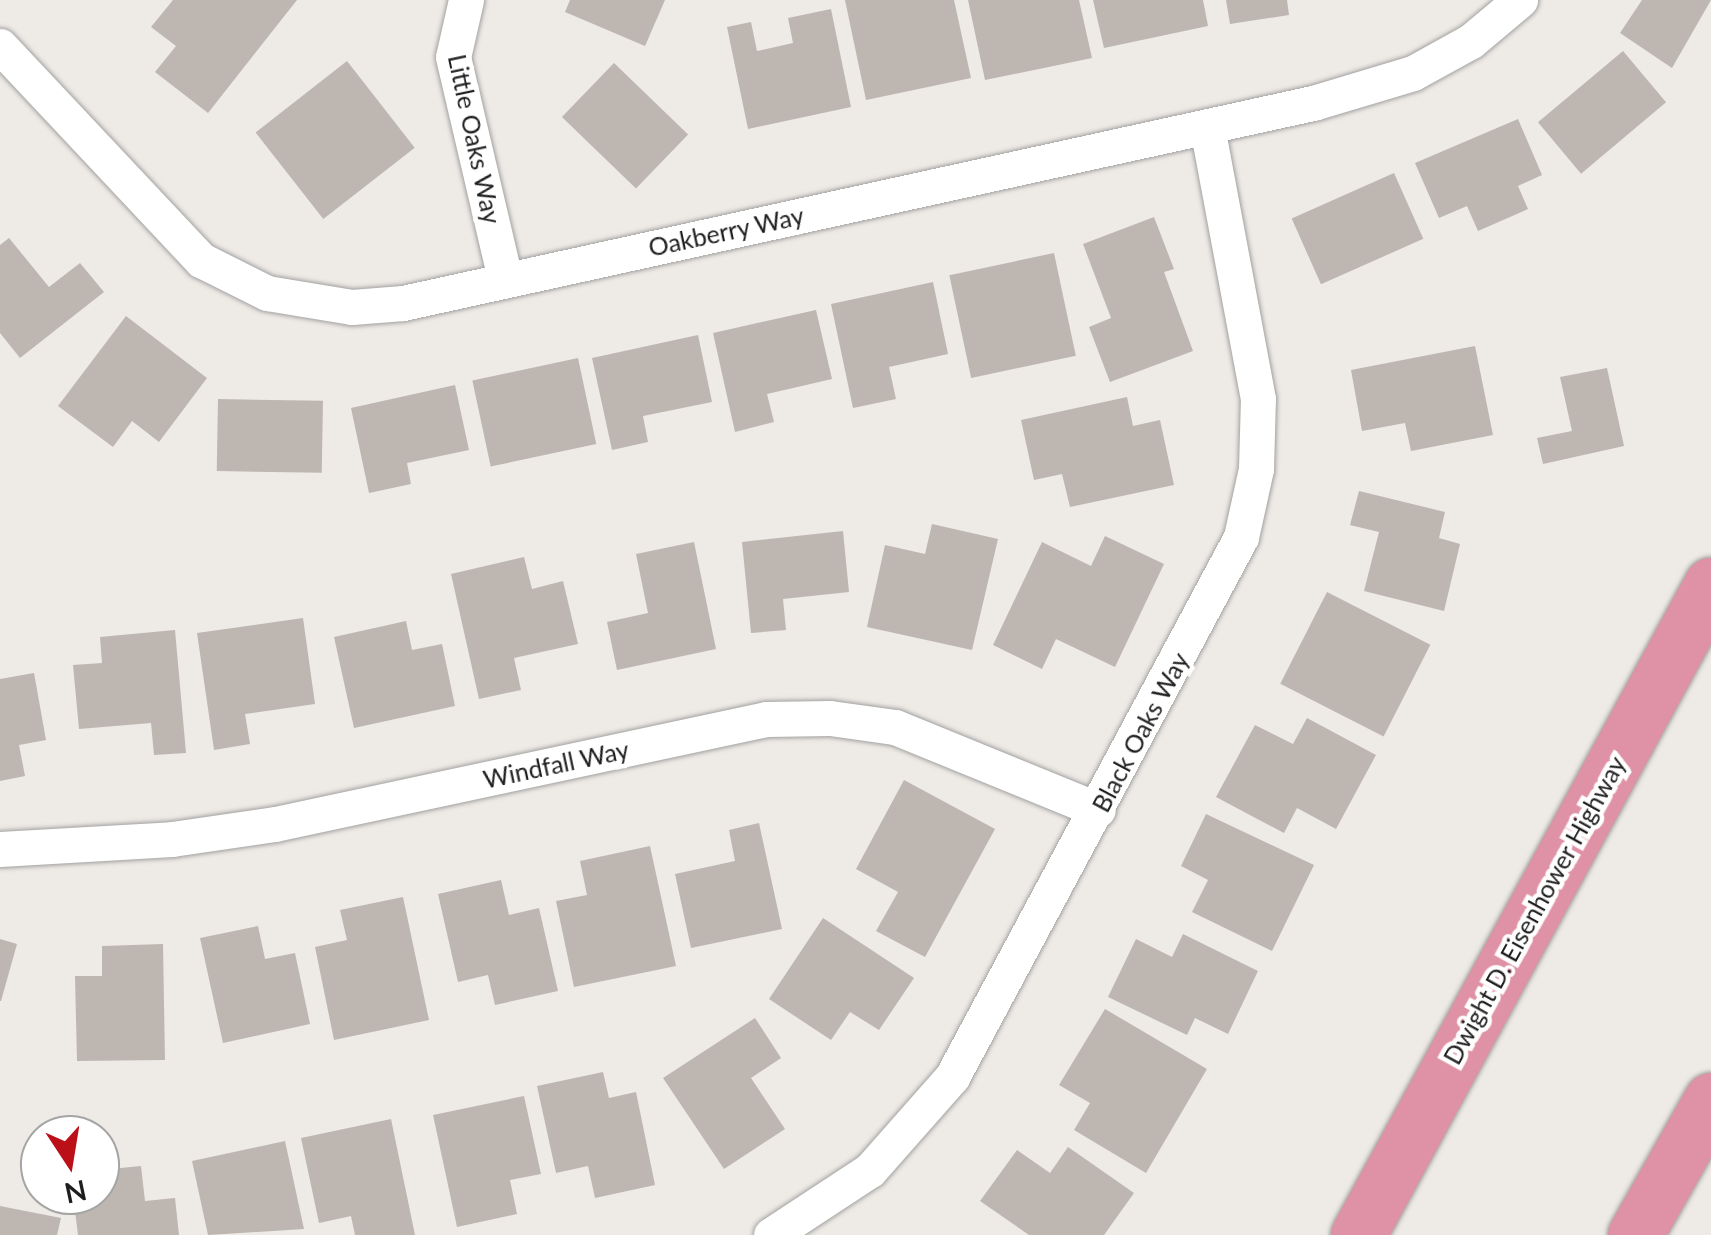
<!DOCTYPE html>
<html>
<head>
<meta charset="utf-8">
<style>
	body { margin:0 }
	#map { position:relative; width:1711px; height:1235px; overflow:hidden; background:#eeeae5; font-family:Lato,sans-serif }
	div>[style] { position:absolute }
	[style*='--x'] { left:calc(var(--x)*1px); top:calc(var(--y)*1px); width:calc(var(--w)*1px); rotate:calc(var(--a)*1deg) }
	.building>* { inset:0; background:#beb6b1; transform-origin:0 0 }
	.roads { filter:drop-shadow(0 0 2px #a2a2a2) drop-shadow(0 0 2px #a2a2a2) }
	.minor>* { height:35px; margin:-17.5px; padding:0 17.5px; transform-origin:17.5px; border-radius:17.5px; background:#fff }
	.motorway>* { height:55px; margin:-27.5px; padding:0 27.5px; transform-origin:27.5px; border-radius:27.5px; background:#df92a5 }
	span { translate:-50% -50%; white-space:nowrap; text-align:center; line-height:1.15; -webkit-text-stroke:9px #fff; paint-order:stroke }
	.street-label { font-size:25px; color:#1e1e1e }
	.north { position:absolute; left:20px; top:1115px; width:100px; height:100px; box-sizing:border-box; background:#fff; border:2px solid #a5a5a5; border-radius:50%; rotate:168deg; font-size:28px; font-weight:700; line-height:40px; text-align:center; color:#1e1e1e }
	.north::after { content:''; display:block; margin:auto; width:35px; height:45px; background:#bc1019; clip-path:polygon(50% 0,100% 100%,50% 72%,0 100%) }
</style>
</head>
<body>
<div id="map">
	<div class="building">
		<div style="clip-path:polygon(173px 0,297px 0,208px 113px,155px 72px,176px 46px,151px 27px)"></div>
		<div style="clip-path:polygon(570px 0,665px 0,645px 46px,565px 12px)"></div>
		<div style="clip-path:polygon(845px 0,954px 0,971px 78px,866px 100px)"></div>
		<div style="clip-path:polygon(968px 0,1079px 0,1092px 58px,985px 80px)"></div>
		<div style="clip-path:polygon(1093px 0,1203px 0,1208px 26px,1104px 48px)"></div>
		<div style="clip-path:polygon(1226px 0,1287px 0,1289px 15px,1230px 24px)"></div>
		<div style="clip-path:polygon(1642px 0,1711px 0,1672px 68px,1620px 33px)"></div>
		<div style="clip-path:polygon(831px 9px,851px 107px,748px 129px,727px 27px,751px 22px,757px 51px,793px 43px,788px 18px)"></div>
		<div style="left:1623px;top:51px;width:67px;height:111px;rotate:50deg"></div>
		<div style="left:347px;top:61px;width:110px;height:116px;rotate:52deg"></div>
		<div style="left:614px;top:63px;width:103px;height:75px;rotate:44deg"></div>
		<div style="clip-path:polygon(1518px 119px,1542px 175px,1518px 186px,1528px 209px,1478px 231px,1467px 206px,1439px 218px,1415px 163px)"></div>
		<div style="left:1394px;top:173px;width:72px;height:112px;rotate:66deg"></div>
		<div style="clip-path:polygon(1154px 217px,1174px 269px,1164px 272px,1193px 351px,1110px 382px,1089px 327px,1111px 318px,1083px 244px)"></div>
		<div style="clip-path:polygon(9px 238px,49px 287px,80px 263px,104px 292px,20px 358px,0 333px,0 245px)"></div>
		<div style="left:1054px;top:253px;width:105px;height:107px;rotate:78deg"></div>
		<div style="clip-path:polygon(933px 282px,948px 354px,889px 367px,896px 399px,853px 408px,831px 304px)"></div>
		<div style="clip-path:polygon(816px 310px,832px 379px,767px 394px,774px 422px,735px 432px,713px 333px)"></div>
		<div style="clip-path:polygon(126px 316px,207px 378px,159px 442px,132px 421px,113px 447px,58px 406px)"></div>
		<div style="clip-path:polygon(698px 335px,712px 402px,643px 416px,648px 442px,612px 450px,592px 358px)"></div>
		<div style="clip-path:polygon(1475px 346px,1493px 435px,1411px 451px,1405px 423px,1362px 431px,1351px 370px)"></div>
		<div style="left:578px;top:358px;width:88px;height:108px;rotate:78deg"></div>
		<div style="clip-path:polygon(1607px 368px,1624px 446px,1543px 464px,1537px 438px,1572px 431px,1560px 377px)"></div>
		<div style="clip-path:polygon(455px 385px,469px 450px,407px 463px,411px 484px,369px 493px,351px 408px)"></div>
		<div style="clip-path:polygon(1127px 397px,1133px 426px,1160px 420px,1174px 485px,1070px 507px,1062px 474px,1034px 480px,1021px 420px)"></div>
		<div style="left:218px;top:399px;width:105px;height:72px;rotate:1deg"></div>
		<div style="clip-path:polygon(1359px 491px,1445px 512px,1439px 538px,1460px 544px,1444px 611px,1364px 591px,1379px 532px,1350px 525px)"></div>
		<div style="clip-path:polygon(932px 524px,998px 539px,972px 650px,867px 627px,885px 545px,925px 554px)"></div>
		<div style="clip-path:polygon(843px 531px,849px 592px,783px 599px,786px 630px,751px 633px,742px 542px)"></div>
		<div style="clip-path:polygon(1105px 536px,1164px 564px,1115px 667px,1056px 639px,1042px 669px,993px 645px,1042px 542px,1091px 566px)"></div>
		<div style="clip-path:polygon(694px 542px,716px 649px,617px 670px,607px 622px,648px 613px,636px 554px)"></div>
		<div style="clip-path:polygon(524px 557px,532px 589px,563px 581px,578px 644px,514px 658px,521px 690px,479px 699px,451px 574px)"></div>
		<div style="left:1327px;top:592px;width:116px;height:103px;rotate:27deg"></div>
		<div style="clip-path:polygon(303px 618px,315px 704px,245px 714px,250px 744px,214px 750px,197px 633px)"></div>
		<div style="clip-path:polygon(406px 621px,412px 650px,442px 644px,455px 706px,354px 728px,334px 637px)"></div>
		<div style="clip-path:polygon(175px 630px,186px 753px,154px 755px,151px 723px,79px 729px,73px 665px,102px 663px,100px 637px)"></div>
		<div style="clip-path:polygon(34px 673px,46px 740px,19px 745px,25px 776px,0 781px,0 679px)"></div>
		<div style="clip-path:polygon(1307px 718px,1376px 755px,1336px 829px,1297px 808px,1284px 833px,1216px 797px,1255px 725px,1293px 744px)"></div>
		<div style="clip-path:polygon(904px 780px,995px 829px,925px 957px,876px 931px,898px 892px,856px 869px)"></div>
		<div style="clip-path:polygon(1206px 814px,1314px 865px,1272px 951px,1192px 912px,1208px 880px,1181px 866px)"></div>
		<div style="clip-path:polygon(759px 823px,782px 929px,691px 948px,675px 874px,735px 861px,729px 830px)"></div>
		<div style="clip-path:polygon(650px 846px,676px 966px,574px 987px,556px 901px,587px 895px,580px 861px)"></div>
		<div style="clip-path:polygon(501px 880px,509px 915px,539px 908px,558px 991px,495px 1005px,488px 975px,458px 982px,438px 894px)"></div>
		<div style="clip-path:polygon(403px 897px,429px 1020px,334px 1040px,315px 947px,347px 940px,340px 910px)"></div>
		<div style="clip-path:polygon(823px 918px,914px 978px,879px 1030px,850px 1012px,831px 1040px,769px 999px)"></div>
		<div style="clip-path:polygon(258px 926px,265px 959px,295px 953px,310px 1024px,223px 1043px,200px 938px)"></div>
		<div style="clip-path:polygon(1183px 934px,1258px 971px,1228px 1034px,1195px 1018px,1187px 1035px,1108px 997px,1136px 939px,1172px 957px)"></div>
		<div style="clip-path:polygon(0 939px,17px 944px,1px 1001px,0 1001px)"></div>
		<div style="clip-path:polygon(163px 944px,165px 1060px,77px 1061px,75px 976px,102px 976px,102px 946px)"></div>
		<div style="clip-path:polygon(1105px 1009px,1207px 1069px,1146px 1173px,1074px 1130px,1090px 1103px,1059px 1085px)"></div>
		<div style="clip-path:polygon(755px 1018px,781px 1058px,751px 1078px,785px 1129px,724px 1169px,663px 1078px)"></div>
		<div style="clip-path:polygon(603px 1072px,609px 1098px,636px 1092px,655px 1185px,595px 1198px,588px 1166px,556px 1173px,537px 1086px)"></div>
		<div style="clip-path:polygon(524px 1096px,541px 1174px,510px 1180px,517px 1214px,457px 1227px,433px 1115px)"></div>
		<div style="clip-path:polygon(391px 1119px,415px 1235px,355px 1235px,351px 1216px,319px 1223px,301px 1138px)"></div>
		<div style="clip-path:polygon(285px 1141px,304px 1229px,208px 1235px,192px 1161px)"></div>
		<div style="clip-path:polygon(1068px 1147px,1134px 1193px,1104px 1235px,1029px 1235px,980px 1201px,1017px 1150px,1050px 1173px)"></div>
		<div style="clip-path:polygon(141px 1166px,145px 1201px,175px 1198px,179px 1235px,78px 1235px,73px 1195px,100px 1195px,100px 1170px)"></div>
		<div style="clip-path:polygon(0 1206px,61px 1218px,57px 1235px,0 1235px)"></div>
	</div>
	<div class="roads">
		<div class="minor">
			<div style="--x:466;--y:0;--w:58;--a:102.8"></div>
			<div style="--x:453;--y:57;--w:228;--a:76.8"></div>
			<div style="--x:0;--y:46;--w:294;--a:46.8"></div>
			<div style="--x:201;--y:260;--w:74;--a:26.6"></div>
			<div style="--x:267;--y:293;--w:86;--a:9.4"></div>
			<div style="--x:352;--y:307;--w:51;--a:-4.5"></div>
			<div style="--x:403;--y:303;--w:932;--a:-12.4"></div>
			<div style="--x:1313;--y:103;--w:104;--a:-16.7"></div>
			<div style="--x:1413;--y:73;--w:66;--a:-28.9"></div>
			<div style="--x:1471;--y:41;--w:64;--a:-39.9"></div>
			<div style="--x:0;--y:849;--w:172;--a:-3.3"></div>
			<div style="--x:172;--y:839;--w:104;--a:-8.3"></div>
			<div style="--x:275;--y:824;--w:502;--a:-12.07"></div>
			<div style="--x:766;--y:719;--w:64;--a:-0.9"></div>
			<div style="--x:830;--y:718;--w:66;--a:7.9"></div>
			<div style="--x:895;--y:727;--w:219;--a:22.2"></div>
			<div style="--x:771;--y:1235;--w:118;--a:-33.3"></div>
			<div style="--x:870;--y:1170;--w:124;--a:-48.6"></div>
			<div style="--x:952;--y:1077;--w:612;--a:-61.84"></div>
			<div style="--x:1241;--y:537;--w:70;--a:-77.6"></div>
			<div style="--x:1256;--y:469;--w:70;--a:-88.4"></div>
			<div style="--x:1258;--y:399;--w:277;--a:-100.6"></div>
		</div>
		<div class="motorway">
			<div style="--x:1358;--y:1235;--w:740;--a:-61.49"></div>
			<div style="--x:1635;--y:1235;--w:155;--a:-60.6"></div>
		</div>
	</div>
	<div class="street-label">
		<span style="left:475px;top:139px;rotate:78deg">Little Oaks Way</span>
		<span style="left:726px;top:231px;rotate:-12deg">Oakberry Way</span>
		<span style="left:1140px;top:732px;rotate:-62deg">Black Oaks Way</span>
		<span style="left:556px;top:764px;rotate:-12deg">Windfall Way</span>
		<span style="left:1534px;top:910px;rotate:-61deg">Dwight D. Eisenhower Highway</span>
	</div>
	<div class="north">N</div>
</div>
</body>
</html>
